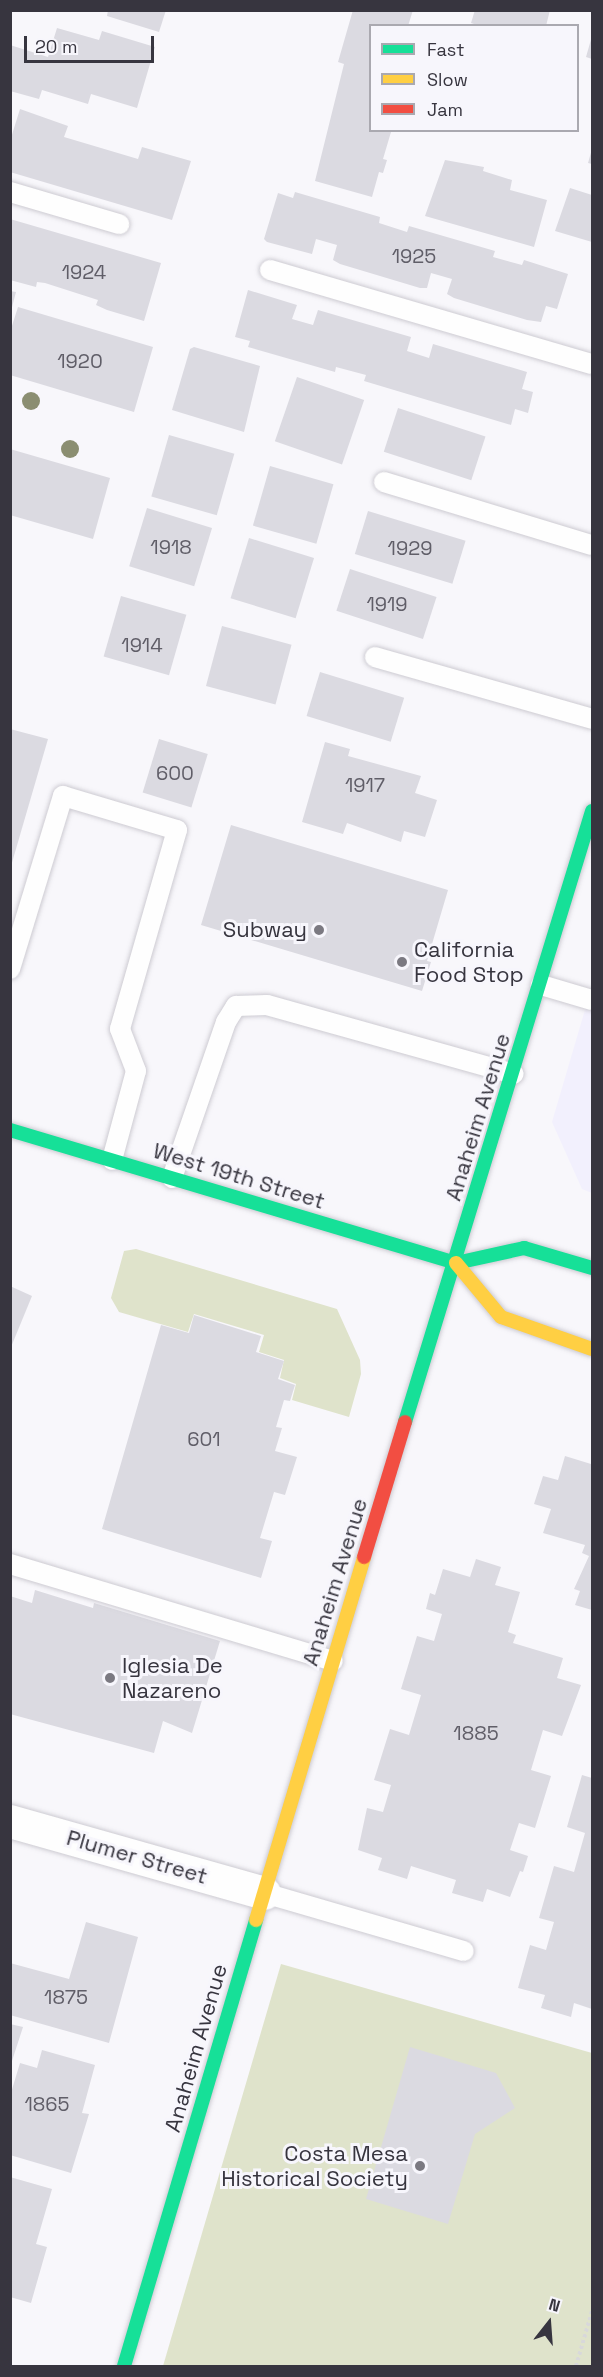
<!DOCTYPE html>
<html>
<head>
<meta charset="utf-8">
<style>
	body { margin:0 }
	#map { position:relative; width:603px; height:2377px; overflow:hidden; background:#f8f7fb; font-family:"Space Grotesk",sans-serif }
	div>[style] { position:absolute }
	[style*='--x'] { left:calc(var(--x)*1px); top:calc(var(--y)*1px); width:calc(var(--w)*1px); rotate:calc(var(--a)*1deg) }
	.built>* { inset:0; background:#f2f0fd }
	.green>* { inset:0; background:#dfe3cb }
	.building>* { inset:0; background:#dbdae1; transform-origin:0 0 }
	.path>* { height:4px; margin-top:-2px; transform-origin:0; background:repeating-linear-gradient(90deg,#d8d8da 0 3px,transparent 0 6px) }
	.roads { filter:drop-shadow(0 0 2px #cdcbd2) drop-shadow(0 0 2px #cdcbd2) }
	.lane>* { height:20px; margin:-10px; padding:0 10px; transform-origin:10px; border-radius:10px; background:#fefefe }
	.street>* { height:33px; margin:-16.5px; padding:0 16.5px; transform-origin:16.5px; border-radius:16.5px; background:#fefefe }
	.fast>* { height:14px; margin:-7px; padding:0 7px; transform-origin:7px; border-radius:7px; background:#16e098 }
	.slow>* { height:14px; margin:-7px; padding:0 7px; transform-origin:7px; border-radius:7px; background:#ffcf43 }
	.jam>* { height:14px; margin:-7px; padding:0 7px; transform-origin:7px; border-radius:7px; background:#f24e42 }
	.trees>* { width:18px; height:18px; margin:-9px; border-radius:50%; background:#8b8e71 }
	.dots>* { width:16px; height:16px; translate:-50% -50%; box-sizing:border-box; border:3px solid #f7f6fc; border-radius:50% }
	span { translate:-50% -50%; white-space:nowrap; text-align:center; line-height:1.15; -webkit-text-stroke:6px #f7f6fc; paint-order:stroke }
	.number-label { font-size:20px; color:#605e68 }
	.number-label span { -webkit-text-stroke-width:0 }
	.poi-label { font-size:22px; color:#37353f }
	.right { translate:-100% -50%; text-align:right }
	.left { translate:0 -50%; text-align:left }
	.street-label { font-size:22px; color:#37353f }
	.frame { position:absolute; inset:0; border:12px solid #37353f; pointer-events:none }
	.legend { position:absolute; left:369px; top:24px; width:210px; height:108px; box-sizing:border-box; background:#f7f6fc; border:2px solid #aaa9b0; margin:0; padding:8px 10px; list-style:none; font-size:18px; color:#37353f }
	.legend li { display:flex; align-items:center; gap:12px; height:30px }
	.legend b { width:30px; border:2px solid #aaa9b0 }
	.north { position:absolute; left:519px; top:2293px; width:60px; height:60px; -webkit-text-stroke:4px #f7f6fc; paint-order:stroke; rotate:17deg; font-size:16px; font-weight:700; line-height:24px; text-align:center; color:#37353f }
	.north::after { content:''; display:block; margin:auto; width:21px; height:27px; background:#37353f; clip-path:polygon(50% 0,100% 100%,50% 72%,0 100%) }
	.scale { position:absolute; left:24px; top:36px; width:130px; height:27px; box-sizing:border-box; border:3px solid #37353f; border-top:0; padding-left:8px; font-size:18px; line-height:21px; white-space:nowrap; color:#37353f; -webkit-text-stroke:4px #f7f6fc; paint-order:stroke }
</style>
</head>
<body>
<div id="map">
	<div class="built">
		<div style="clip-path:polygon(592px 986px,592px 1193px,582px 1189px,552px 1122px)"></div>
	</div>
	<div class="green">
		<div style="clip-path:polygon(136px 1249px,337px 1309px,360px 1360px,361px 1374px,349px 1417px,292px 1400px,296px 1384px,280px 1378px,284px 1360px,259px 1352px,264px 1335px,194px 1314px,188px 1332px,119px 1312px,111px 1298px,124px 1251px)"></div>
		<div style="clip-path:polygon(281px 1964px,592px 2053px,592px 2366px,163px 2366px)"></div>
	</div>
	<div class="building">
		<div style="clip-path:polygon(108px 10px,166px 10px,159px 32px,107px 16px)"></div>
		<div style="clip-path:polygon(353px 10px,413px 10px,408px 26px,370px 26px,370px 130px,391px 132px,383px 159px,387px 160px,383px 173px,379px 172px,372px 197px,315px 181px,344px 64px,338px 62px)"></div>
		<div style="clip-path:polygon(475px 10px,550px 10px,546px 26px,480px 26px,471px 23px)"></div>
		<div style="clip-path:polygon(57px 28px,99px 40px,102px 31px,155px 47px,137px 108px,91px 94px,88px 104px,42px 90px,39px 99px,10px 91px,10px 45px,48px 57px)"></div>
		<div style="clip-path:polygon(592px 36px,592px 59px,586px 57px)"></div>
		<div style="clip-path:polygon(20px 109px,68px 126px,64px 137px,138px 159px,142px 147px,191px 161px,172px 220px,10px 172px,10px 141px)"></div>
		<div style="clip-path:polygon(592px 149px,592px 164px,588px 163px)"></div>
		<div style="clip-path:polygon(445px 160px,484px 167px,483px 171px,512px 180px,510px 190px,547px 200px,534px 247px,425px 216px)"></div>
		<div style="clip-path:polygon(570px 188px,592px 195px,592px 242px,555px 231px)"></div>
		<div style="clip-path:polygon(295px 192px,380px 217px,379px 223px,407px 232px,409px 226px,495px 251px,493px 257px,522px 265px,524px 260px,568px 274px,557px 309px,546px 306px,541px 322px,527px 320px,454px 298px,447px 294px,452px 279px,431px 273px,427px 288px,420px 288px,340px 264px,333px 260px,337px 245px,316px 239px,312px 254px,267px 242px,264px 239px,278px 193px,293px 198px)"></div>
		<div style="clip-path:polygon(10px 219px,161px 263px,144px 321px,107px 310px,96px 305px,98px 300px,45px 283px,37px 282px,36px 287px,10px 280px)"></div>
		<div style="clip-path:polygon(248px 290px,297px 305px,292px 319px,313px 325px,318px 310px,411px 337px,407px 351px,429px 358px,433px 344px,527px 372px,522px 389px,533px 392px,528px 413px,515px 409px,511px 425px,364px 381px,366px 375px,336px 367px,335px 372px,248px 347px,250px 341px,235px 337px)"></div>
		<div style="clip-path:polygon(10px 291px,16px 292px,11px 311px,10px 310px)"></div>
		<div style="clip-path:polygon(18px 307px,153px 347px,134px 412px,10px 375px,10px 332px)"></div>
		<div style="clip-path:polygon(194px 347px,260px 366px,244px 432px,172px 410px,190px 349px)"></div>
		<div style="left:297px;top:377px;width:71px;height:68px;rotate:19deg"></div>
		<div style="left:398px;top:408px;width:92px;height:46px;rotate:18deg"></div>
		<div style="left:169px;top:435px;width:68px;height:64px;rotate:16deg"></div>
		<div style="clip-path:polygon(10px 449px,110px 478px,93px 539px,10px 515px)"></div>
		<div style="left:270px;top:466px;width:66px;height:62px;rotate:16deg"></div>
		<div style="left:147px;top:508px;width:68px;height:61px;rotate:17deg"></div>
		<div style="left:368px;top:511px;width:102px;height:45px;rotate:17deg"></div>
		<div style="left:249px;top:538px;width:68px;height:63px;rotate:17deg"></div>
		<div style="left:350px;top:569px;width:91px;height:44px;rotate:18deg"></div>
		<div style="left:121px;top:596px;width:68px;height:63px;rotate:16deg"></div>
		<div style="left:222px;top:626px;width:72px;height:62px;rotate:15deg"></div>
		<div style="left:320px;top:672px;width:88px;height:46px;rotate:17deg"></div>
		<div style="clip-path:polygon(10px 729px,48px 739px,11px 866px,10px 866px)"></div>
		<div style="left:159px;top:739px;width:51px;height:56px;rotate:17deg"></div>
		<div style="clip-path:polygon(325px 742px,350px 749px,348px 756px,421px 776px,415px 793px,437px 800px,425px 837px,404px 831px,401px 842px,347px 823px,343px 834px,302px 822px)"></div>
		<div style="clip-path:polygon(231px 825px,448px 890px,427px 961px,431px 962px,422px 991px,201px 925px)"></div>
		<div style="clip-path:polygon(10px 1286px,32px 1296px,11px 1347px,10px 1347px)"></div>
		<div style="clip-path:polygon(194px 1315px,261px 1336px,256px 1352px,284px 1361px,278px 1379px,295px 1385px,290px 1401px,284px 1400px,276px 1427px,282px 1428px,275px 1451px,297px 1457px,285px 1495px,274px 1492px,260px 1538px,272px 1541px,261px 1578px,102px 1529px,161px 1325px,189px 1333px)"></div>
		<div style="clip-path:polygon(565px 1456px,591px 1464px,592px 1459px,592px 1610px,575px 1605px,580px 1591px,574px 1589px,589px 1556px,582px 1553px,585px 1545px,543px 1533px,551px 1509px,534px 1504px,543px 1476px,558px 1480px)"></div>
		<div style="clip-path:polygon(476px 1559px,501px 1567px,495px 1585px,520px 1592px,508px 1632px,516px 1635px,513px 1643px,563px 1658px,557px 1678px,581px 1685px,562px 1736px,543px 1730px,531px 1770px,551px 1776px,535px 1828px,519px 1823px,510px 1850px,528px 1856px,523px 1872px,520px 1871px,510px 1897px,487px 1889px,483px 1902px,452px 1893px,456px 1880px,411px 1866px,407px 1879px,378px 1870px,382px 1858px,358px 1850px,367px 1808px,383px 1812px,391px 1785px,374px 1780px,390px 1729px,409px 1735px,421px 1695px,401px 1689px,417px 1636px,434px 1641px,442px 1614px,426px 1609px,430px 1593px,435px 1595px,443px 1569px,470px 1577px)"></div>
		<div style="clip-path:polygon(35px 1590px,93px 1608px,94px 1603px,220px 1641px,192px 1733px,163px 1721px,154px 1753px,10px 1714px,10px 1596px,32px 1603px)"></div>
		<div style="clip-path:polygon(582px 1775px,592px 1778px,592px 2009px,574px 2003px,571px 2017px,541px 2008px,545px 1995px,518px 1988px,530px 1945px,546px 1950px,554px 1922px,539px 1918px,554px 1866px,574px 1872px,585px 1833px,567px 1827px)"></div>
		<div style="clip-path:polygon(86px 1922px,138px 1937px,109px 2043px,10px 2015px,10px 1963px,69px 1979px)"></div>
		<div style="clip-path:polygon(10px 2024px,23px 2027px,11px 2064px,10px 2064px)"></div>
		<div style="clip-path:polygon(410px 2047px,496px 2073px,515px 2108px,475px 2134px,448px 2224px,366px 2199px)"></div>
		<div style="clip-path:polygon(42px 2050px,95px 2065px,82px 2113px,89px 2114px,71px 2173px,10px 2155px,10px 2096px,20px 2063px,37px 2068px)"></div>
		<div style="clip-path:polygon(10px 2177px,52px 2189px,36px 2244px,47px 2247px,31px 2303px,10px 2297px)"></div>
	</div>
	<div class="path">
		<div style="--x:576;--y:2366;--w:57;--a:-73.8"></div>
	</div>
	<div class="roads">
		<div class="lane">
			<div style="--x:10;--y:192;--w:114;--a:16.4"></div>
			<div style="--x:270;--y:270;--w:335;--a:16.3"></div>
			<div style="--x:384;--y:482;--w:217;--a:16.9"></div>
			<div style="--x:375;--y:657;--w:226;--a:15.9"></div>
			<div style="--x:10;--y:969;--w:181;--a:-73"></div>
			<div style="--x:63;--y:796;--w:119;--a:16.6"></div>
			<div style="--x:177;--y:830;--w:207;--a:106"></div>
			<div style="--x:120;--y:1029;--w:45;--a:69.1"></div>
			<div style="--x:136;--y:1071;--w:92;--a:105.1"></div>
			<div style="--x:541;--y:985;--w:53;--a:16.4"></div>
			<div style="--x:172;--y:1178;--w:165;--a:-70.9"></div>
			<div style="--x:226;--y:1022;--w:19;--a:-58"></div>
			<div style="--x:236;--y:1006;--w:31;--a:-2"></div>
			<div style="--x:267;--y:1005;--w:256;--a:15.6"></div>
			<div style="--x:10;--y:1564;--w:337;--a:16.7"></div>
			<div style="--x:264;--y:1893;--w:208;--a:16.2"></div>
		</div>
		<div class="street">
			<div style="--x:10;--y:1821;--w:264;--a:15.8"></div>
		</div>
		<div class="fast">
			<div style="--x:10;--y:1130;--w:465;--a:16.6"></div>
			<div style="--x:456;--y:1263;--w:70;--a:-12.4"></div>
			<div style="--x:524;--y:1248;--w:71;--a:16.4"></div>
			<div style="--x:405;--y:1422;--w:639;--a:-72.98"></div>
			<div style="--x:124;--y:2366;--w:465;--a:-73.5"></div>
		</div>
		<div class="slow">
			<div style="--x:456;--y:1263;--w:70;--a:50.2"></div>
			<div style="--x:501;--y:1317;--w:96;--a:19.4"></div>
			<div style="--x:256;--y:1920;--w:379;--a:-73.4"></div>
		</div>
		<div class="jam">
			<div style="--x:364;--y:1557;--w:141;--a:-73.1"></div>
		</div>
	</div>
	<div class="trees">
		<div style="left:31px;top:401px"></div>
		<div style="left:70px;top:449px"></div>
	</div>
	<div class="dots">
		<div style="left:319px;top:930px;background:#7b7981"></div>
		<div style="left:402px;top:962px;background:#7b7981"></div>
		<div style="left:110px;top:1678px;background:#7b7981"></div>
		<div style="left:420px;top:2166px;background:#7b7981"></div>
	</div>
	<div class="number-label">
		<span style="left:414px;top:256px">1925</span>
		<span style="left:84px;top:272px">1924</span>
		<span style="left:80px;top:361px">1920</span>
		<span style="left:171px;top:547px">1918</span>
		<span style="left:410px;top:548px">1929</span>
		<span style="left:387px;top:604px">1919</span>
		<span style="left:142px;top:645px">1914</span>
		<span style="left:175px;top:773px">600</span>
		<span style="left:365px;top:785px">1917</span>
		<span style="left:204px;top:1439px">601</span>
		<span style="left:476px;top:1733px">1885</span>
		<span style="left:66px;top:1997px">1875</span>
		<span style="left:47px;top:2104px">1865</span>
	</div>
	<div class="poi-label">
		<span class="right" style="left:307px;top:930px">Subway</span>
		<span class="left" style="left:414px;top:962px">California<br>Food Stop</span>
		<span class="left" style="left:122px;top:1678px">Iglesia De<br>Nazareno</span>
		<span class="right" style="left:408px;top:2166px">Costa Mesa<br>Historical Society</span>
	</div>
	<div class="street-label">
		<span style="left:478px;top:1117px;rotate:-73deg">Anaheim Avenue</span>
		<span style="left:239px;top:1176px;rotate:17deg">West 19th Street</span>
		<span style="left:335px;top:1582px;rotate:-73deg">Anaheim Avenue</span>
		<span style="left:137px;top:1857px;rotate:16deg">Plumer Street</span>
		<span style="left:196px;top:2048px;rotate:-74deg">Anaheim Avenue</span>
	</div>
	<div class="frame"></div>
	<ul class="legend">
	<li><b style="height:8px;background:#16e098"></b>Fast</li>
	<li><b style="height:8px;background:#ffcf43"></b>Slow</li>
	<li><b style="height:8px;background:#f24e42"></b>Jam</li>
	</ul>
	<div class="north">N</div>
	<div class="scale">20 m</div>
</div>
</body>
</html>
